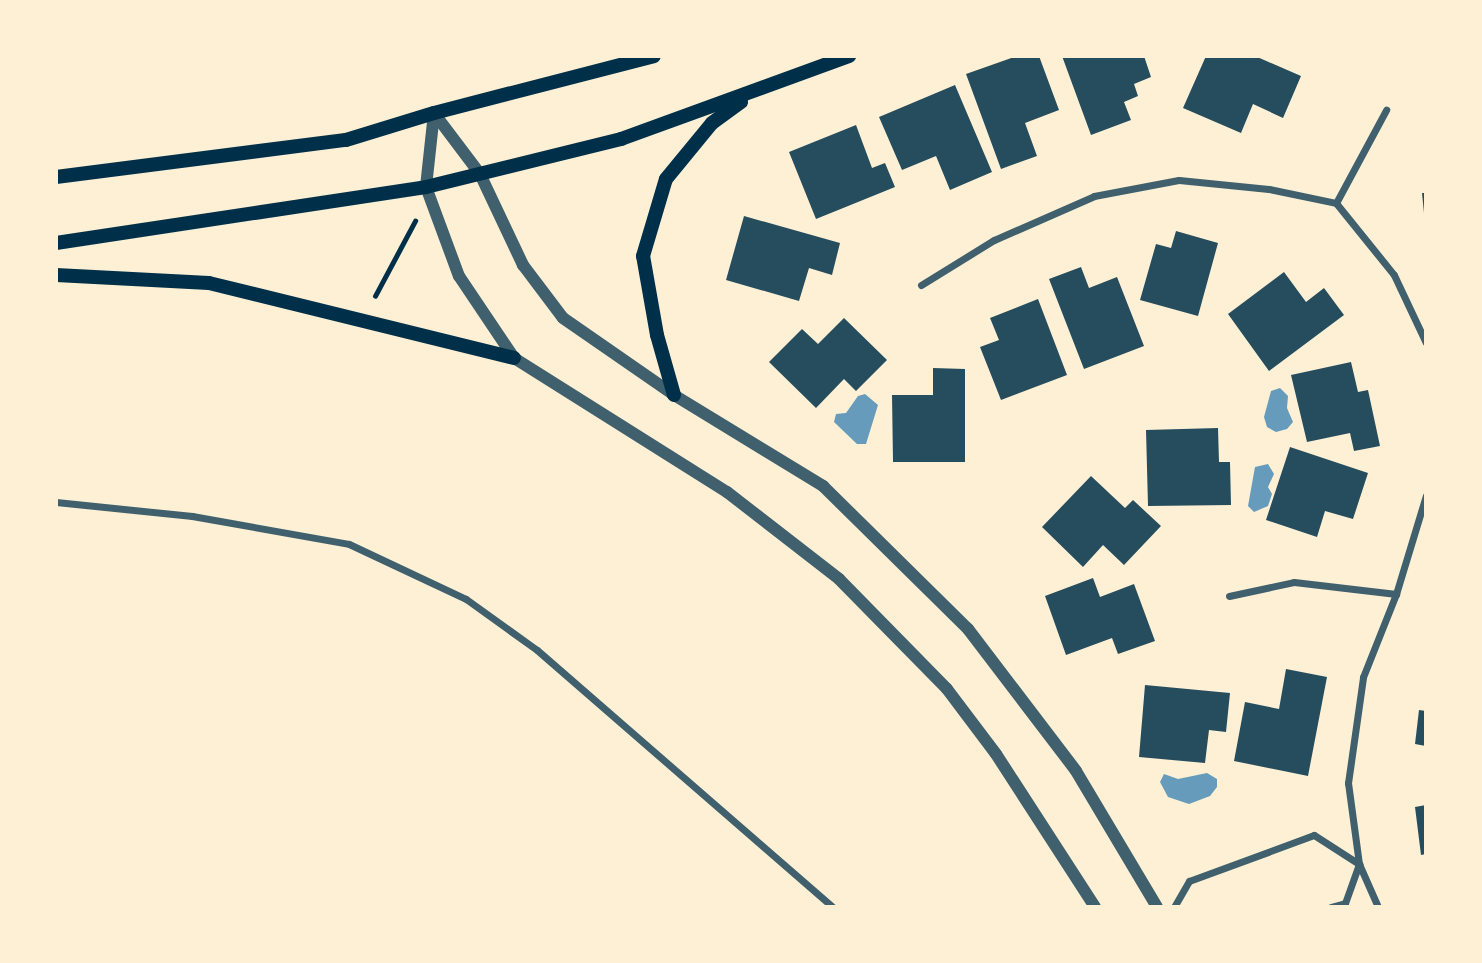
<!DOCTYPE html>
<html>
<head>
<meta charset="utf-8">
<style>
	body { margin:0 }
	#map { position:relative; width:1482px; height:963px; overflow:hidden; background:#fdf0d5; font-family:Quicksand,sans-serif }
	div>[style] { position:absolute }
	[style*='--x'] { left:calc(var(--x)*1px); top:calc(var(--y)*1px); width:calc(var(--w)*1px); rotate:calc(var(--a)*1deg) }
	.water>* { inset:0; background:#669bbc }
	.building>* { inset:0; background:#264d5e }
	.path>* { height:4.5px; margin:-2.25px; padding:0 2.25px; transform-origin:2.25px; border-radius:2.25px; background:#003049 }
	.minor>* { height:7px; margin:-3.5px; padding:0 3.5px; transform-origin:3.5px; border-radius:3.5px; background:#3f606c }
	.tertiary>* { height:12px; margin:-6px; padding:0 6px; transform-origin:6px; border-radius:6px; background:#3f606c }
	.secondary>* { height:14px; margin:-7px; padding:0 7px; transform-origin:7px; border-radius:7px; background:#003049 }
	span { translate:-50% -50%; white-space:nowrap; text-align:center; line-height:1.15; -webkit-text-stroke:6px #fdf0d5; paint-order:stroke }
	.frame { position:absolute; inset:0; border:58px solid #fdf0d5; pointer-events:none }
</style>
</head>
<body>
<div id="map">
	<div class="water">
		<div style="clip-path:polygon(1280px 388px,1288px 396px,1287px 408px,1293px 422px,1287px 429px,1276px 432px,1267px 427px,1264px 417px,1271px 391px)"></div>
		<div style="clip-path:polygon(865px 394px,878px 405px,866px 444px,857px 444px,834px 422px,836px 414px,846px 413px,858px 396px)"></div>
		<div style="clip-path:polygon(1268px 464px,1274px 474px,1268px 487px,1272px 494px,1268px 506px,1254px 512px,1248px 506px,1255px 467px)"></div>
		<div style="clip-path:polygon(1207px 773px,1217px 779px,1217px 787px,1210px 796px,1189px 804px,1168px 797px,1160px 782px,1164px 774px,1178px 779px)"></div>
	</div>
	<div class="building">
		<div style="clip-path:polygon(1017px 56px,1039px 56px,1059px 110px,1025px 123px,1037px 156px,1001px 169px,966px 74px)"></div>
		<div style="clip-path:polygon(1062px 56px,1144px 56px,1151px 77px,1134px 84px,1138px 96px,1124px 102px,1131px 120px,1091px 135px)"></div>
		<div style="clip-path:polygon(1206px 56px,1255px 56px,1301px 76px,1283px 118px,1253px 104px,1241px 133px,1183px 108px)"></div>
		<div style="clip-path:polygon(955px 85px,992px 172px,950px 190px,936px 156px,902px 170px,879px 117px)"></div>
		<div style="clip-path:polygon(856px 125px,872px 168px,885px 163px,895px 187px,816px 219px,789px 152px)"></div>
		<div style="clip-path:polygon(1422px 193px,1426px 193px,1426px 213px,1424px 213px)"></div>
		<div style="clip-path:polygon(744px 216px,840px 243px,832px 275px,809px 268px,799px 301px,726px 280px)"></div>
		<div style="clip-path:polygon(1176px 231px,1218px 243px,1198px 316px,1140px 300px,1156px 244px,1171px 248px)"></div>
		<div style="clip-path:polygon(1081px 267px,1089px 288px,1117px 277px,1144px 346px,1084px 369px,1049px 279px)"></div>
		<div style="clip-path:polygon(1284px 272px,1306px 302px,1324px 288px,1344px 315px,1269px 371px,1228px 314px)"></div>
		<div style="clip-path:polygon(1038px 299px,1067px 375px,1001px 400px,980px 347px,999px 340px,990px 318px)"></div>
		<div style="clip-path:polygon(844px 318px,887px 360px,856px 391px,844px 379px,816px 408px,769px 362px,802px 329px,818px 344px)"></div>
		<div style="clip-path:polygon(1351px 362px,1358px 392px,1368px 390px,1380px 446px,1354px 451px,1350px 433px,1307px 442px,1291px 375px)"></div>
		<div style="clip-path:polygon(933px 368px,965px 369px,965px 462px,893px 462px,892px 395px,933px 395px)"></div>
		<div style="clip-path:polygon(1218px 428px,1219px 462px,1230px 462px,1231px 505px,1148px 506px,1146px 430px)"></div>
		<div style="clip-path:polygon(1290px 447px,1368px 473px,1353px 519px,1325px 511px,1317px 537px,1266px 520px)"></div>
		<div style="clip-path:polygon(1091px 476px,1125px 508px,1133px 500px,1161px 526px,1124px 565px,1103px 545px,1083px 567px,1042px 527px)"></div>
		<div style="clip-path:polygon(1093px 578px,1100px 597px,1134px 584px,1155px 641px,1118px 654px,1112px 638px,1066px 655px,1045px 596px)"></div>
		<div style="clip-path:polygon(1286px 669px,1327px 677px,1308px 776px,1234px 761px,1245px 702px,1279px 709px)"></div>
		<div style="clip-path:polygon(1145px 685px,1230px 693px,1226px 732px,1209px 730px,1205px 763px,1139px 757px)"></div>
		<div style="clip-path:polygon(1419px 710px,1426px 711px,1426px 746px,1415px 744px)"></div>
		<div style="clip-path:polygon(1426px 805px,1426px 854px,1421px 855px,1415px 807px)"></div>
	</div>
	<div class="path">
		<div style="--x:375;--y:296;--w:85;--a:-61.9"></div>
	</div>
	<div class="minor">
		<div style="--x:1336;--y:203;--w:106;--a:-61.7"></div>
		<div style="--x:921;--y:285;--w:86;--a:-31.7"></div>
		<div style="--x:994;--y:240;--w:109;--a:-23.7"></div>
		<div style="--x:1094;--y:196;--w:86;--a:-10.7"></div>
		<div style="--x:1179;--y:180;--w:90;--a:5.7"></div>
		<div style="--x:1269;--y:189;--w:68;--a:11.8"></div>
		<div style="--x:1336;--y:203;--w:92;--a:51.1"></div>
		<div style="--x:1394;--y:275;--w:75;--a:64.8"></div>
		<div style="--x:56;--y:502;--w:137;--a:5.9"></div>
		<div style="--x:192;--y:516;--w:159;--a:10.1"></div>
		<div style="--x:349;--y:544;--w:129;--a:25.2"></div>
		<div style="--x:466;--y:599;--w:87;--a:35.7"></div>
		<div style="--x:537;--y:650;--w:392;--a:41"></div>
		<div style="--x:1229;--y:596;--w:66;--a:-12.2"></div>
		<div style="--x:1294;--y:582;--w:103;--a:6.7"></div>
		<div style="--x:1174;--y:907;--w:30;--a:-60"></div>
		<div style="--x:1189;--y:881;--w:133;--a:-20.2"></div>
		<div style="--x:1314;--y:835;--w:54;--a:32.8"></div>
		<div style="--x:1359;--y:864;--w:41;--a:109.7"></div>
		<div style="--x:1345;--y:903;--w:15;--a:164"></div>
		<div style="--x:1378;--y:907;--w:47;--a:-113.8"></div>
		<div style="--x:1359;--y:864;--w:82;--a:-97.7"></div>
		<div style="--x:1348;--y:783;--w:107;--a:-81.9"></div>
		<div style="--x:1363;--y:677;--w:89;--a:-68.3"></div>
		<div style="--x:1396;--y:594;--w:103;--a:-73.1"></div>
	</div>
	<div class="tertiary">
		<div style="--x:434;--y:113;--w:76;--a:53"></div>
		<div style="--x:480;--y:174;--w:101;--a:64.7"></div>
		<div style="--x:523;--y:265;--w:66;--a:53"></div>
		<div style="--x:563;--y:318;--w:135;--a:34.7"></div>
		<div style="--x:674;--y:395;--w:175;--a:31.4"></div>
		<div style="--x:823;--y:486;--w:204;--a:44.6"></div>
		<div style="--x:968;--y:629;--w:178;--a:52.7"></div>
		<div style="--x:1076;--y:771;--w:158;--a:59.2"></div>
		<div style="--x:434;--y:113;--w:74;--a:96.2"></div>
		<div style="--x:426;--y:187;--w:95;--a:69.7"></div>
		<div style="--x:459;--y:276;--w:99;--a:56.1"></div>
		<div style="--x:514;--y:358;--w:252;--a:32.2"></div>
		<div style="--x:727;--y:492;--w:142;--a:37.8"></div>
		<div style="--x:839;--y:579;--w:154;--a:45.5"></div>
		<div style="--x:947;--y:689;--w:81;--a:53"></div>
		<div style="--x:996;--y:754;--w:182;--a:57.1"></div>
	</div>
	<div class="secondary">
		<div style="--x:56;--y:177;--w:292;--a:-7.3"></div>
		<div style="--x:346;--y:140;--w:92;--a:-17.1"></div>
		<div style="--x:434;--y:113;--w:227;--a:-14.5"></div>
		<div style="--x:56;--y:243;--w:374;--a:-8.6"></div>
		<div style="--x:426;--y:187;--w:201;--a:-13.8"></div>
		<div style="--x:621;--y:139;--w:243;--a:-20"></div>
		<div style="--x:56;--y:275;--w:153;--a:3"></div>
		<div style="--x:209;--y:283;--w:314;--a:13.8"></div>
		<div style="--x:674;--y:395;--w:62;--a:-105.8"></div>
		<div style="--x:657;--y:335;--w:80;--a:-100"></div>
		<div style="--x:643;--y:256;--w:80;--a:-73.4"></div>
		<div style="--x:666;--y:179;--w:72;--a:-50.6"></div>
		<div style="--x:712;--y:123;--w:36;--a:-36"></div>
	</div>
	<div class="frame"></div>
</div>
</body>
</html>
